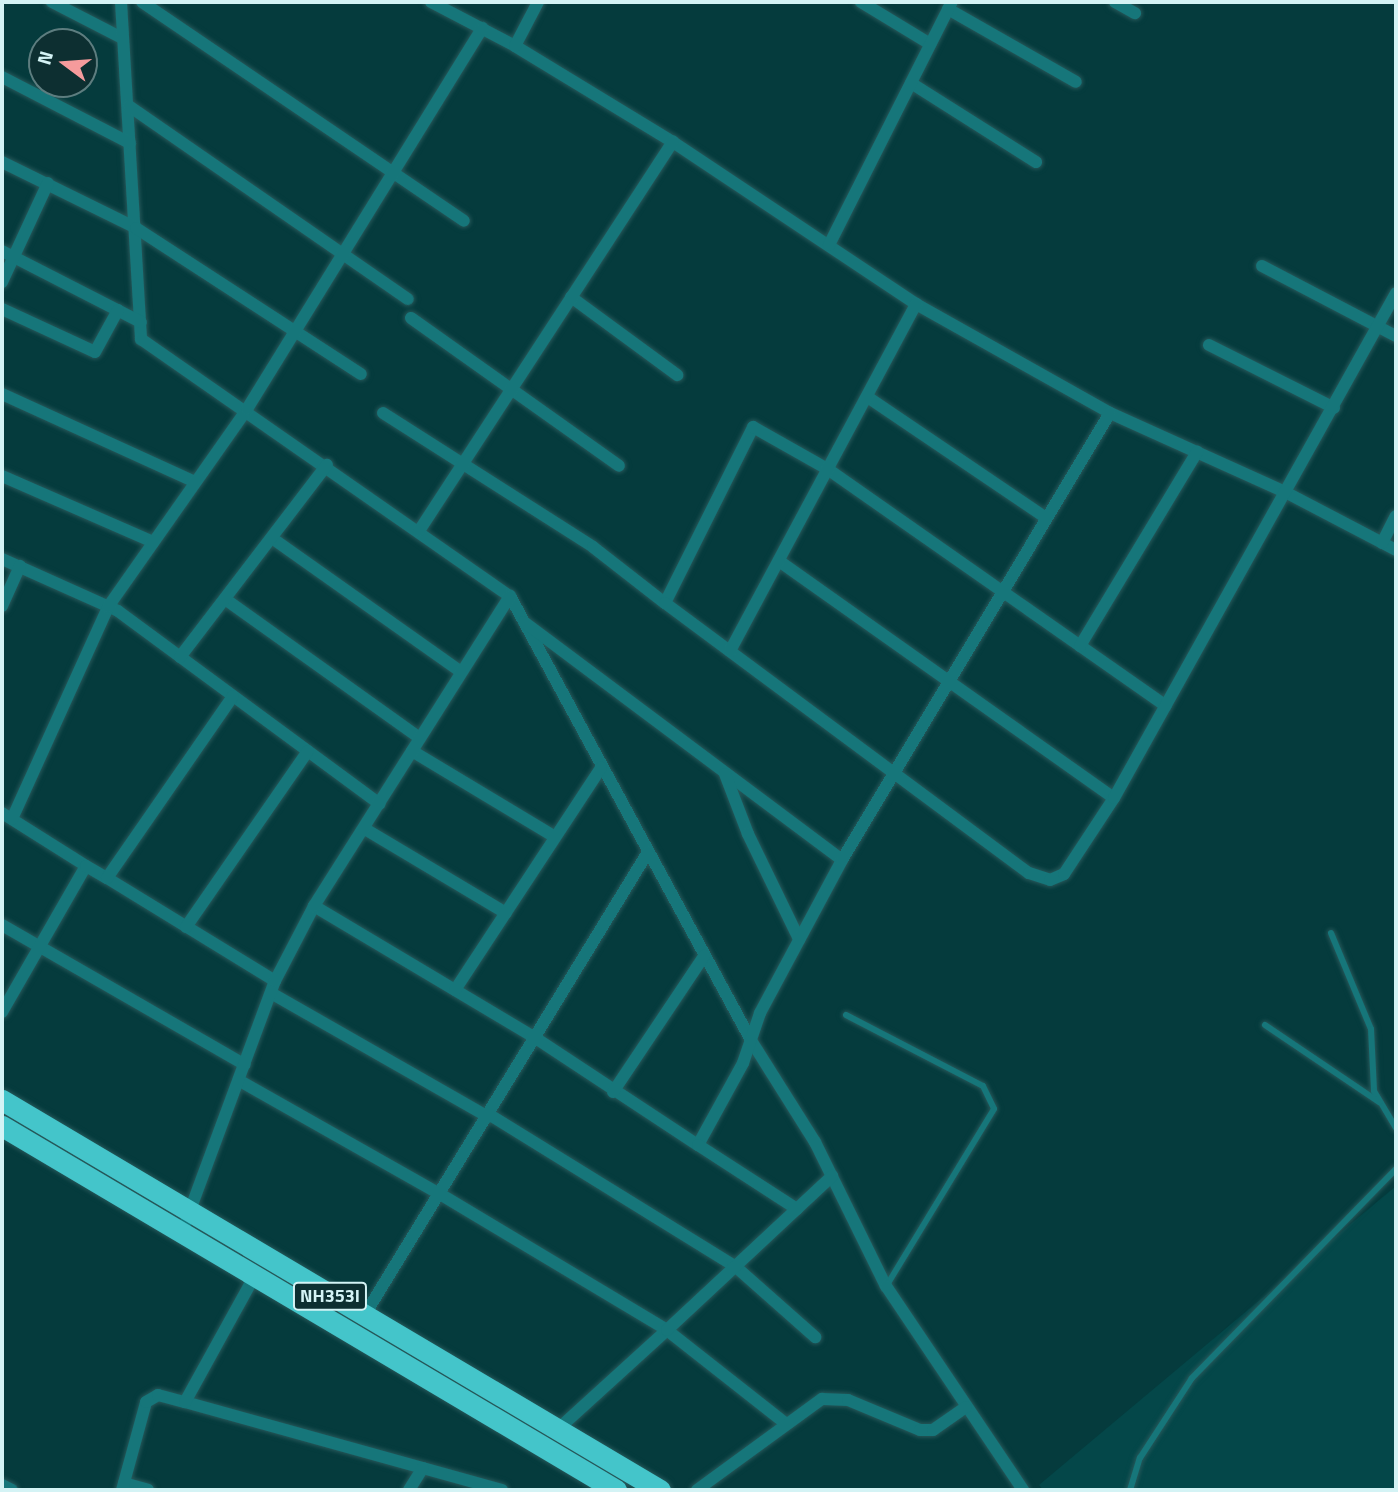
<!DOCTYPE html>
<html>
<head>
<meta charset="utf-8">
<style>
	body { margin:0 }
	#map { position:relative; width:1398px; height:1492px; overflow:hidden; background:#053b3d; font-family:"Titillium Web",sans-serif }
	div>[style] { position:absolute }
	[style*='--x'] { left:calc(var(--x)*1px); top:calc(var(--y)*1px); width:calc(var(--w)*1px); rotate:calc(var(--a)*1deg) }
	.built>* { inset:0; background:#044749 }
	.roads { filter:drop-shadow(0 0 2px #26585a) drop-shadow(0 0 2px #26585a) }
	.lane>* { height:6px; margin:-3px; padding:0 3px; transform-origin:3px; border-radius:3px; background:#16767a }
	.street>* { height:12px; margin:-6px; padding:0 6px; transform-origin:6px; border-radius:6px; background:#16767a }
	.highway>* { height:21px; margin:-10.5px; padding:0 10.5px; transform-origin:10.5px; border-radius:10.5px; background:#44c5ca }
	span { translate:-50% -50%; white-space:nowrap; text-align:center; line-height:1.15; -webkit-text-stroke:7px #0d2f31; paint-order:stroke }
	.shield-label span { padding:2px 5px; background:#0d2f31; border:2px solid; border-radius:5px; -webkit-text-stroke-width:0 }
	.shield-label { font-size:18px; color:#d4f3f5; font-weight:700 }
	.frame { position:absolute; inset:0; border:4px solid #d4f3f5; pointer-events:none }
	.north { position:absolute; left:28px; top:28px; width:70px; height:70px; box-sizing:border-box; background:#0d2f31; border:2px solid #5d7d7f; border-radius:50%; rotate:286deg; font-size:19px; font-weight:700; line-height:28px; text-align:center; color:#d4f3f5 }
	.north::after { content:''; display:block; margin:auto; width:24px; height:32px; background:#f59b9c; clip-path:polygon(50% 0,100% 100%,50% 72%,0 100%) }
</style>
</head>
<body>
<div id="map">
	<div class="built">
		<div style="clip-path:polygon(1396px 1186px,1396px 1490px,1043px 1490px,1039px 1485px)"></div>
	</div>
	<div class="roads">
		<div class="lane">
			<div style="--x:1331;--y:933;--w:104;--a:67.4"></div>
			<div style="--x:1371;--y:1029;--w:62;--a:87.2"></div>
			<div style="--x:1374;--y:1091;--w:43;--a:59.3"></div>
			<div style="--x:846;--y:1015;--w:154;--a:27.4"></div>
			<div style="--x:983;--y:1086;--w:25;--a:64"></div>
			<div style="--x:994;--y:1109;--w:206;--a:121.3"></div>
			<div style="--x:1265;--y:1025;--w:138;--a:34"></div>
			<div style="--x:1130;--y:1490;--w:34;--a:-73"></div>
			<div style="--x:1140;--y:1458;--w:95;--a:-57"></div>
			<div style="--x:1192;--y:1378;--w:292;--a:-45.7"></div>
		</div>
		<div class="street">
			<div style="--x:52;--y:2;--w:76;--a:27.2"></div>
			<div style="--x:121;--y:2;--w:338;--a:86.6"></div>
			<div style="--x:141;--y:339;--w:450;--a:34.9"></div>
			<div style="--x:510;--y:596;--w:507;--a:61.52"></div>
			<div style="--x:752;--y:1042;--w:118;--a:57.8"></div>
			<div style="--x:815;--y:1142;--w:161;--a:63.8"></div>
			<div style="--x:886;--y:1286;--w:246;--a:56.1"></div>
			<div style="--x:142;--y:2;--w:389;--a:34.2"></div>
			<div style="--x:431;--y:2;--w:95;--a:27.6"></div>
			<div style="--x:515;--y:46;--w:185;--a:31.3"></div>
			<div style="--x:673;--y:142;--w:292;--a:33.7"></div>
			<div style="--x:916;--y:304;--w:223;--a:29.3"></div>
			<div style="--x:1110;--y:413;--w:194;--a:24.3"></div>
			<div style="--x:1287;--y:493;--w:123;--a:27.6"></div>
			<div style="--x:861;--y:2;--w:81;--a:31.3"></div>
			<div style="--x:1115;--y:2;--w:23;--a:29"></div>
			<div style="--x:948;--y:9;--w:147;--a:29.7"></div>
			<div style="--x:515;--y:46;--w:50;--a:-62.4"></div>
			<div style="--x:2;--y:77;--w:144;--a:27.3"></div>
			<div style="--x:911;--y:83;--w:148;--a:32.3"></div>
			<div style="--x:129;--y:106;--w:339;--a:34.7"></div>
			<div style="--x:2;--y:162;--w:149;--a:26.2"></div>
			<div style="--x:136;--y:228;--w:268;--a:33"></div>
			<div style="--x:829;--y:245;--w:272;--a:-63.2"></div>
			<div style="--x:2;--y:251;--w:156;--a:27.1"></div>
			<div style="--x:1262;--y:266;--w:151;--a:27.6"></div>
			<div style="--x:2;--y:282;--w:109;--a:-65.1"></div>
			<div style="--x:571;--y:297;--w:132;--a:36.3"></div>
			<div style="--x:2;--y:309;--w:102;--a:24.8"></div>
			<div style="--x:95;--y:352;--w:48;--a:-61.3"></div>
			<div style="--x:411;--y:318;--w:255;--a:35.4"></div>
			<div style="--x:1209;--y:345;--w:140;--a:26.7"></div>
			<div style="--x:2;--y:394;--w:212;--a:24.5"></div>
			<div style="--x:869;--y:398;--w:212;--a:34.1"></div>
			<div style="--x:383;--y:413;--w:249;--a:32.5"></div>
			<div style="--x:593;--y:547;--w:91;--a:37.9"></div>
			<div style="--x:665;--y:603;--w:197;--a:-63.4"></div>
			<div style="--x:753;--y:427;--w:87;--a:29.5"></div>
			<div style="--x:829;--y:470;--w:411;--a:35"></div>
			<div style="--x:2;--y:476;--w:165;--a:23.6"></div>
			<div style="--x:419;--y:531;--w:465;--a:-56.9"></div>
			<div style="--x:272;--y:538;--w:230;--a:35.3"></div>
			<div style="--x:1382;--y:543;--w:30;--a:-63"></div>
			<div style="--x:2;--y:559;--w:127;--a:24.1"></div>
			<div style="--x:118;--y:611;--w:325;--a:36.4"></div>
			<div style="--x:779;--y:561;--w:410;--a:35.3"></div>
			<div style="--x:225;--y:599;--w:239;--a:35.5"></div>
			<div style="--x:665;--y:603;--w:453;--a:36.6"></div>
			<div style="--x:1029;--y:873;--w:22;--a:18"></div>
			<div style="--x:1050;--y:880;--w:15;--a:-23"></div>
			<div style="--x:1064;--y:874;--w:91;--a:-56.7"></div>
			<div style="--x:1114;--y:798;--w:578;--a:-60.82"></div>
			<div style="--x:2;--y:606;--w:44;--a:-65.8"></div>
			<div style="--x:524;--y:622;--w:397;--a:36.8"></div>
			<div style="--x:1080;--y:646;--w:227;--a:-58.9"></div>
			<div style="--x:730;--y:651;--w:394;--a:-61.8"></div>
			<div style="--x:180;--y:657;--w:242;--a:-52.6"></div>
			<div style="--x:412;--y:751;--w:167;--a:31"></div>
			<div style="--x:725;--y:774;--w:64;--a:69"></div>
			<div style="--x:748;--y:834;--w:117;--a:64.1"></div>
			<div style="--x:2;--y:813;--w:99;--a:32.2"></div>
			<div style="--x:12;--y:819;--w:233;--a:-65.6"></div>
			<div style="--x:108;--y:607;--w:242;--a:-54.9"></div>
			<div style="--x:247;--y:409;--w:448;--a:-58.3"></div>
			<div style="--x:365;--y:829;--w:164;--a:30.8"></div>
			<div style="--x:107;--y:878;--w:197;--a:31.5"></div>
			<div style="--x:314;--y:906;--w:260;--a:30.8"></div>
			<div style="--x:537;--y:1039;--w:193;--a:33.4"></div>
			<div style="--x:698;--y:1145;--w:94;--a:-61.2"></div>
			<div style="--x:743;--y:1063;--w:53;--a:-71.2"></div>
			<div style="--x:760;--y:1013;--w:174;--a:-61.8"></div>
			<div style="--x:842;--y:860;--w:521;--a:-59.06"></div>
			<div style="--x:2;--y:925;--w:280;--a:29.9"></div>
			<div style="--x:186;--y:927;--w:214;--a:-55.3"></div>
			<div style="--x:455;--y:990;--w:266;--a:-56.7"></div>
			<div style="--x:271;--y:993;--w:250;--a:29.7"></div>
			<div style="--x:2;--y:1012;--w:168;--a:-60.1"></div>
			<div style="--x:86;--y:866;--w:24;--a:30"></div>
			<div style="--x:107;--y:878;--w:221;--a:-55.3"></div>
			<div style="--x:240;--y:1081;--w:230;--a:29.5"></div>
			<div style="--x:440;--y:1194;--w:265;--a:30.9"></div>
			<div style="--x:667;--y:1330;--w:149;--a:137.7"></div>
			<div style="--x:613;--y:1092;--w:164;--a:-56.2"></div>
			<div style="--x:490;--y:1115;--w:289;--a:31.7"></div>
			<div style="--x:736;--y:1267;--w:106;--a:41.5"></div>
			<div style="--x:698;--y:1145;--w:118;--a:32.9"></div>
			<div style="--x:182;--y:1232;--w:268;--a:-69.7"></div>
			<div style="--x:275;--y:981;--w:85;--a:-62.5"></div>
			<div style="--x:314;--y:906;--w:367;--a:-57.7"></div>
			<div style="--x:364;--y:1316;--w:544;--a:-58.53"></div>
			<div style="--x:185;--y:1402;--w:329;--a:15.5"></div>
			<div style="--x:785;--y:1423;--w:150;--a:-141.8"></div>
			<div style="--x:667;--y:1330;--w:226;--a:-43"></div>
			<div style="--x:124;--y:1483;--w:25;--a:16"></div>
			<div style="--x:2;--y:1485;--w:11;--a:27"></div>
			<div style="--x:122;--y:1490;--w:91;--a:-74.7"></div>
			<div style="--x:146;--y:1402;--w:14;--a:-30"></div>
			<div style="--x:158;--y:1395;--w:28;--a:15"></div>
			<div style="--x:185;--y:1402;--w:145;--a:-61.1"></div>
			<div style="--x:409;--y:1490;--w:26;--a:-58"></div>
			<div style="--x:697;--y:1490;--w:155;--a:-36.1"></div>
			<div style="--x:822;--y:1399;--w:26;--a:2"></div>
			<div style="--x:848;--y:1400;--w:78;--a:22.6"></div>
			<div style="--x:920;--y:1430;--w:13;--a:0"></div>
			<div style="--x:933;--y:1430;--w:40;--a:-34.9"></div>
		</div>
		<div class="highway">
			<div style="--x:2;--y:1100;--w:765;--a:30.66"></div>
			<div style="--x:2;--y:1126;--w:714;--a:30.66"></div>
		</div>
	</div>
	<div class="shield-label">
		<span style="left:330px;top:1296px">NH353I</span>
	</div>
	<div class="frame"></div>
	<div class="north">N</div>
</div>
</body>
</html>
